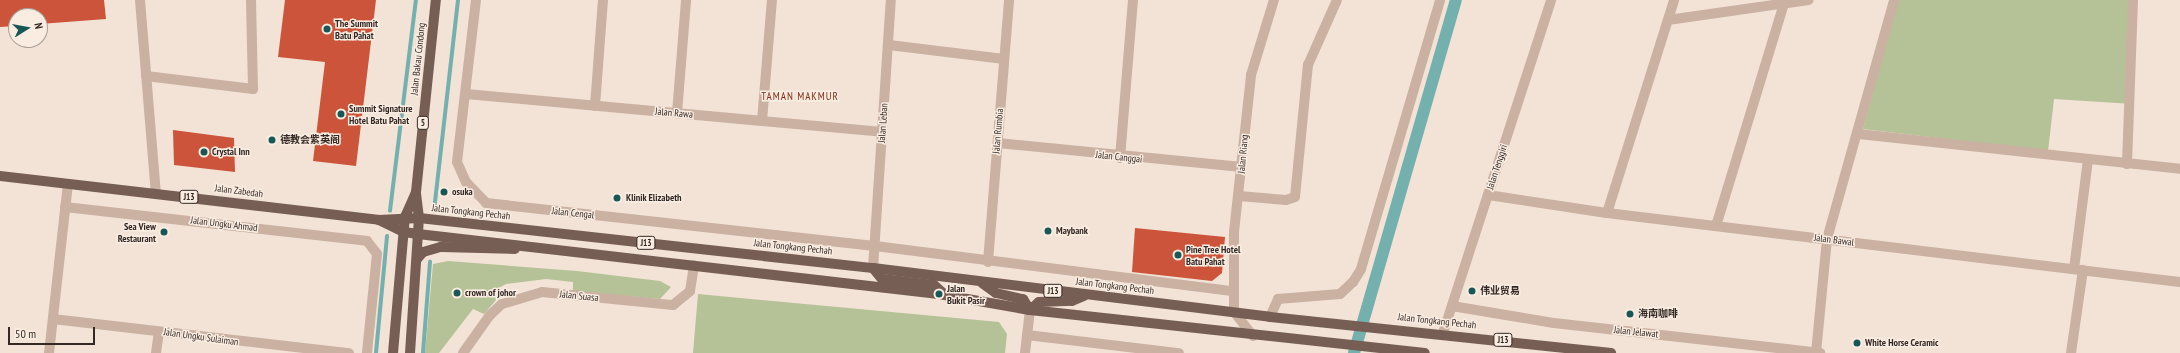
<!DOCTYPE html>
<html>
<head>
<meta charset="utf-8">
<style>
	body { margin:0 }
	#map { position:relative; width:2180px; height:353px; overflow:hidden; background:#f2e3d6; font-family:"PT Sans Narrow","Noto Sans SC",sans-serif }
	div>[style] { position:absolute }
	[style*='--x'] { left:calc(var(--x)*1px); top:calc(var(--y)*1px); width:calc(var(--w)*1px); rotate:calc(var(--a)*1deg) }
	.green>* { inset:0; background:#b5c196 }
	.stream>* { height:3.5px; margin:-1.75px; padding:0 1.75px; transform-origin:1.75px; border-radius:1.75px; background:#74b0ae }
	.canal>* { height:12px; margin:-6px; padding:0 6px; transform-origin:6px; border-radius:6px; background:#74b0ae }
	.building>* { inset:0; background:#cb543a }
	.minor>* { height:10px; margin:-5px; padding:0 5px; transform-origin:5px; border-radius:5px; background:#cab1a2 }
	.major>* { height:10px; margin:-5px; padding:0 5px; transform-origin:5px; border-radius:5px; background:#775e55 }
	.dots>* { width:11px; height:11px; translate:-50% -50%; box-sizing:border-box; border:2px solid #f9ede2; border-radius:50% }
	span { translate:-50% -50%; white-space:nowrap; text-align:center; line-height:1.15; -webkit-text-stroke:3px #f9ede2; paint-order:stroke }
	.shield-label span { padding:1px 3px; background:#f9ede2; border:1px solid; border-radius:3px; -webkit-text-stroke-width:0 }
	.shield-label { font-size:9px; color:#342825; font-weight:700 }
	.poi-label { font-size:10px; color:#342825; font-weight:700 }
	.left { translate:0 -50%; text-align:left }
	.right { translate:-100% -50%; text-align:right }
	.street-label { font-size:10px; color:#342825 }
	.neighbourhood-label { font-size:11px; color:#862d1a; letter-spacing:1px }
	.north { position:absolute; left:8px; top:8px; width:40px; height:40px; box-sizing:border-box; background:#f9ede2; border:1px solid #aa9e96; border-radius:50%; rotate:79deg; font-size:11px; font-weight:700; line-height:16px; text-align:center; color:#342825 }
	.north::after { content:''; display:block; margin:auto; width:14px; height:18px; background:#195757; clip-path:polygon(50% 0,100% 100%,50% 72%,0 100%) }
	.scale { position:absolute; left:8px; top:327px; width:87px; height:18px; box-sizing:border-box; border:2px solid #342825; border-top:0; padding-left:5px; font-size:12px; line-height:14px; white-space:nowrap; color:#342825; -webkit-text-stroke:3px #f9ede2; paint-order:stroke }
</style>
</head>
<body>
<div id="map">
	<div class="green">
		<div style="clip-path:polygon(1898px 0,2135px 0,2133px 104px,2054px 99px,2048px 151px,1863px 129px)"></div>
		<div style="clip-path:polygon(448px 261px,577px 271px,660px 281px,671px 287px,660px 299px,573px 291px,573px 282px,546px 279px,506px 284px,493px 291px,496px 300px,484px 314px,473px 309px,439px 353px,425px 353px,433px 264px)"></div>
		<div style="clip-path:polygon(698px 294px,999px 322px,1007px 334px,1005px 353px,693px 353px)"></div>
	</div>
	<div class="stream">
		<div style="--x:390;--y:211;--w:213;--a:-83"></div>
		<div style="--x:434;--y:211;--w:212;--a:-83.5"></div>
		<div style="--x:376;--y:353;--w:117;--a:-84.6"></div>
		<div style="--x:423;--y:353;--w:91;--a:-85.6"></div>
	</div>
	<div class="canal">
		<div style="--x:1354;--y:353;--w:367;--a:-73.9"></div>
	</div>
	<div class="building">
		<div style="clip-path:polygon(0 0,104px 0,106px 19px,40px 24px,40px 16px,16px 16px,16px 26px,0 27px)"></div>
		<div style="clip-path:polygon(285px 0,376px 0,356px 166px,313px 161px,325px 62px,278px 57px)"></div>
		<div style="clip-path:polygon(173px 130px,234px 138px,235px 172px,174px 165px)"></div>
		<div style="clip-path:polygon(1135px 228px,1225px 237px,1222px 273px,1212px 281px,1132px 272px)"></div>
	</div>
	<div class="minor">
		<div style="--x:140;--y:0;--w:194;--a:85.3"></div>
		<div style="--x:476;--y:0;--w:163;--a:96.7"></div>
		<div style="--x:457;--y:162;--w:22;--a:66"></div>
		<div style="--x:466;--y:182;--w:29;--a:46"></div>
		<div style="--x:486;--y:203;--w:391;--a:6.3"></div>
		<div style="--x:875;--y:246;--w:360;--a:7.2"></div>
		<div style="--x:1668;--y:20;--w:142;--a:-8.1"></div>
		<div style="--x:889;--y:45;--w:116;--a:6.9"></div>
		<div style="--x:146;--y:76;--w:108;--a:6.9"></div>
		<div style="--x:253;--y:89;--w:89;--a:-91.3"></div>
		<div style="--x:466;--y:94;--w:418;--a:5.2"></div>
		<div style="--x:595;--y:106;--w:106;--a:-85.7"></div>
		<div style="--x:677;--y:113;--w:113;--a:-85.4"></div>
		<div style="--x:762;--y:121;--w:121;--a:-85.3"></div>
		<div style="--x:1859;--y:134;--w:323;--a:6.2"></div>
		<div style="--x:998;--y:143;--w:245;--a:5.6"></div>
		<div style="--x:1120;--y:158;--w:159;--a:-85.3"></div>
		<div style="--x:2127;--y:164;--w:164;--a:-87.9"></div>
		<div style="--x:1488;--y:195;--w:120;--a:8.6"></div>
		<div style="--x:1607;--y:213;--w:577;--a:6.87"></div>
		<div style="--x:1239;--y:196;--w:47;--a:4.9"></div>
		<div style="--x:1286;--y:200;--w:9;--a:-18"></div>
		<div style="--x:1295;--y:197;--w:133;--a:-84.4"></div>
		<div style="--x:1308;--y:65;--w:71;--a:-66"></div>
		<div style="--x:65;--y:207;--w:304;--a:6.4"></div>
		<div style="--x:367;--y:241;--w:16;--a:52"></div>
		<div style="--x:377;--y:254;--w:100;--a:95.8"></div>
		<div style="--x:1607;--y:213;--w:223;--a:-72.5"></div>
		<div style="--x:1716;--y:226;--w:232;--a:-73"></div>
		<div style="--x:988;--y:262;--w:263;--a:-85.4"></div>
		<div style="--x:873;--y:268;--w:269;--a:-86.2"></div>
		<div style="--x:2074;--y:269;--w:110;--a:-82.7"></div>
		<div style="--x:1452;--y:306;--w:103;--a:9.5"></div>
		<div style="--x:1554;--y:323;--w:268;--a:6.4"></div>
		<div style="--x:1270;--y:317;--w:20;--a:-66"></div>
		<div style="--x:1278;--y:299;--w:62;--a:-4.6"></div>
		<div style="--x:1340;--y:294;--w:18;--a:-43"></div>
		<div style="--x:1353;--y:282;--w:15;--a:-58"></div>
		<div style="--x:1361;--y:269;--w:280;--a:-73.6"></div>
		<div style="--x:53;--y:319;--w:298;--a:6.6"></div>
		<div style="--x:1443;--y:333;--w:350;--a:-72"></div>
		<div style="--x:1027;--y:335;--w:153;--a:6.8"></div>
		<div style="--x:1253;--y:336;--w:31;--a:-128"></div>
		<div style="--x:1234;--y:312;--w:80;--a:-90"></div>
		<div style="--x:1234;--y:232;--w:158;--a:-83.8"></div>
		<div style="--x:1251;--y:75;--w:78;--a:-73"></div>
		<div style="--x:49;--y:353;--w:170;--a:-83.6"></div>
		<div style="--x:156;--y:353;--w:21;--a:-82"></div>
		<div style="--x:463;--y:353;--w:47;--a:-54.6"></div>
		<div style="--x:490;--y:315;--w:16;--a:-43"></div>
		<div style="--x:502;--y:304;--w:42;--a:-16.7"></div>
		<div style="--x:542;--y:292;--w:132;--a:5.7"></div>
		<div style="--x:673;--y:305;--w:22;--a:-39"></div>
		<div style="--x:690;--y:291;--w:26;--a:-81"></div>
		<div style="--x:1025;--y:353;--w:43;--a:-83.4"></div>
		<div style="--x:1816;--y:353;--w:115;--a:-84.5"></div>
		<div style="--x:1827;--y:239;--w:248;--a:-74.3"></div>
		<div style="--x:2071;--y:353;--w:84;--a:-81.8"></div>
	</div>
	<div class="major">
		<div style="--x:0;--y:176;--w:382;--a:6.6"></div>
		<div style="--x:379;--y:220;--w:40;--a:-2.9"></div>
		<div style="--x:419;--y:218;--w:457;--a:6.3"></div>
		<div style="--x:873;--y:268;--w:400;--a:7"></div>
		<div style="--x:1270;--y:317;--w:343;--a:6"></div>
		<div style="--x:379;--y:220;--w:28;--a:26"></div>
		<div style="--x:404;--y:232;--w:14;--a:8"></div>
		<div style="--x:418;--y:234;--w:524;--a:6.57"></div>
		<div style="--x:939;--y:294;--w:92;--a:10"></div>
		<div style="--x:1030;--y:310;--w:397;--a:6.2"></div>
		<div style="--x:417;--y:259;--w:9;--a:-49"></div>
		<div style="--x:423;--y:252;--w:19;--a:-16"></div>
		<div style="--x:441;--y:247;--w:74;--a:1.5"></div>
		<div style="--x:873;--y:268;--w:14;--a:51"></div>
		<div style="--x:882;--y:279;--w:52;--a:6.6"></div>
		<div style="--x:934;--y:285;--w:15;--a:42"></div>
		<div style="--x:982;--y:283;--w:17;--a:36"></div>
		<div style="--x:996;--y:293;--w:28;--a:13"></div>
		<div style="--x:1023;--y:299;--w:13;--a:58"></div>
		<div style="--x:1030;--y:310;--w:12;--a:-42"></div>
		<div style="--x:1039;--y:302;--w:33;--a:-2"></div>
		<div style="--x:1072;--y:301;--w:13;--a:-23"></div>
		<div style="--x:393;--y:353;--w:137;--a:-85"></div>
		<div style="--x:405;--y:217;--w:27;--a:-66"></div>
		<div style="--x:410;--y:353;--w:135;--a:-86.2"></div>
		<div style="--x:419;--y:218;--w:26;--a:-97"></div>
		<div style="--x:416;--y:192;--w:193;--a:-84.1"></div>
	</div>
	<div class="dots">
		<div style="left:327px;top:29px;background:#195757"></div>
		<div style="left:341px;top:114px;background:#195757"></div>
		<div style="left:272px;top:140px;background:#195757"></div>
		<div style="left:204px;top:152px;background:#195757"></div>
		<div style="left:444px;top:192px;background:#195757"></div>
		<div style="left:617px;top:198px;background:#195757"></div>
		<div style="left:1048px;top:231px;background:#195757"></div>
		<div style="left:164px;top:232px;background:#195757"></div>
		<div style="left:1178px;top:255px;background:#195757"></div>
		<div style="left:1472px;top:291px;background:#195757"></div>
		<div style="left:457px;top:293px;background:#195757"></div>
		<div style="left:939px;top:294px;background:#195757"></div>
		<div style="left:1630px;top:314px;background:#195757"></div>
		<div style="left:1857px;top:343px;background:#195757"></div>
	</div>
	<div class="shield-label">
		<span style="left:423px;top:123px">5</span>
		<span style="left:189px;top:197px">J13</span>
		<span style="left:646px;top:243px">J13</span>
		<span style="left:1053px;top:291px">J13</span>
		<span style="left:1503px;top:340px">J13</span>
	</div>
	<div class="poi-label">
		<span class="left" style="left:335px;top:29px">The Summit<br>Batu Pahat</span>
		<span class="left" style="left:349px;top:114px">Summit Signature<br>Hotel Batu Pahat</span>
		<span class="left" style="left:280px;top:140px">德教会紫英阁</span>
		<span class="left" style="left:212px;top:152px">Crystal Inn</span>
		<span class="left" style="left:452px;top:192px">osuka</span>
		<span class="left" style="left:626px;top:198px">Klinik Elizabeth</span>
		<span class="right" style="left:156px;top:232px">Sea View<br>Restaurant</span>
		<span class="left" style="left:1056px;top:231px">Maybank</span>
		<span class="left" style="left:1186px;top:255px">Pine Tree Hotel<br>Batu Pahat</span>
		<span class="left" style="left:947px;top:294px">Jalan<br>Bukit Pasir</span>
		<span class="left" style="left:1480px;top:291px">伟业贸易</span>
		<span class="left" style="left:465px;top:293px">crown of johor</span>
		<span class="left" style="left:1638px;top:314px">海南咖啡</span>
		<span class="left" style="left:1865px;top:343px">White Horse Ceramic</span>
	</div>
	<div class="street-label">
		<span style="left:418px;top:59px;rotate:-84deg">Jalan Bakau Condong</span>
		<span style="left:674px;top:113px;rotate:5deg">Jalan Rawa</span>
		<span style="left:883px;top:123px;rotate:-86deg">Jalan Leban</span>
		<span style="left:998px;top:131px;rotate:-85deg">Jalan Rumbia</span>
		<span style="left:1243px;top:154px;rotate:-85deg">Jalan Riang</span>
		<span style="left:1119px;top:157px;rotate:6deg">Jalan Canggai</span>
		<span style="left:1497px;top:167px;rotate:-72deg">Jalan Tenggiri</span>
		<span style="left:239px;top:191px;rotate:7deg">Jalan Zabedah</span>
		<span style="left:471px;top:212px;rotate:6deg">Jalan Tongkang Pechah</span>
		<span style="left:573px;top:213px;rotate:6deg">Jalan Cengal</span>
		<span style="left:224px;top:224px;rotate:7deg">Jalan Ungku Ahmad</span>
		<span style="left:1834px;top:240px;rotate:7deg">Jalan Bawal</span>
		<span style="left:793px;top:247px;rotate:6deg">Jalan Tongkang Pechah</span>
		<span style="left:1115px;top:286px;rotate:7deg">Jalan Tongkang Pechah</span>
		<span style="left:579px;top:296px;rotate:6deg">Jalan Suasa</span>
		<span style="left:1437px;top:321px;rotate:6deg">Jalan Tongkang Pechah</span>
		<span style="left:1636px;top:332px;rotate:6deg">Jalan Jelawat</span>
		<span style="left:201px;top:337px;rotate:8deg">Jalan Ungku Sulaiman</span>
	</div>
	<div class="neighbourhood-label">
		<span style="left:800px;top:96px">TAMAN MAKMUR</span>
	</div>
	<div class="north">N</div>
	<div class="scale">50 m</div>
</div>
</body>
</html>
